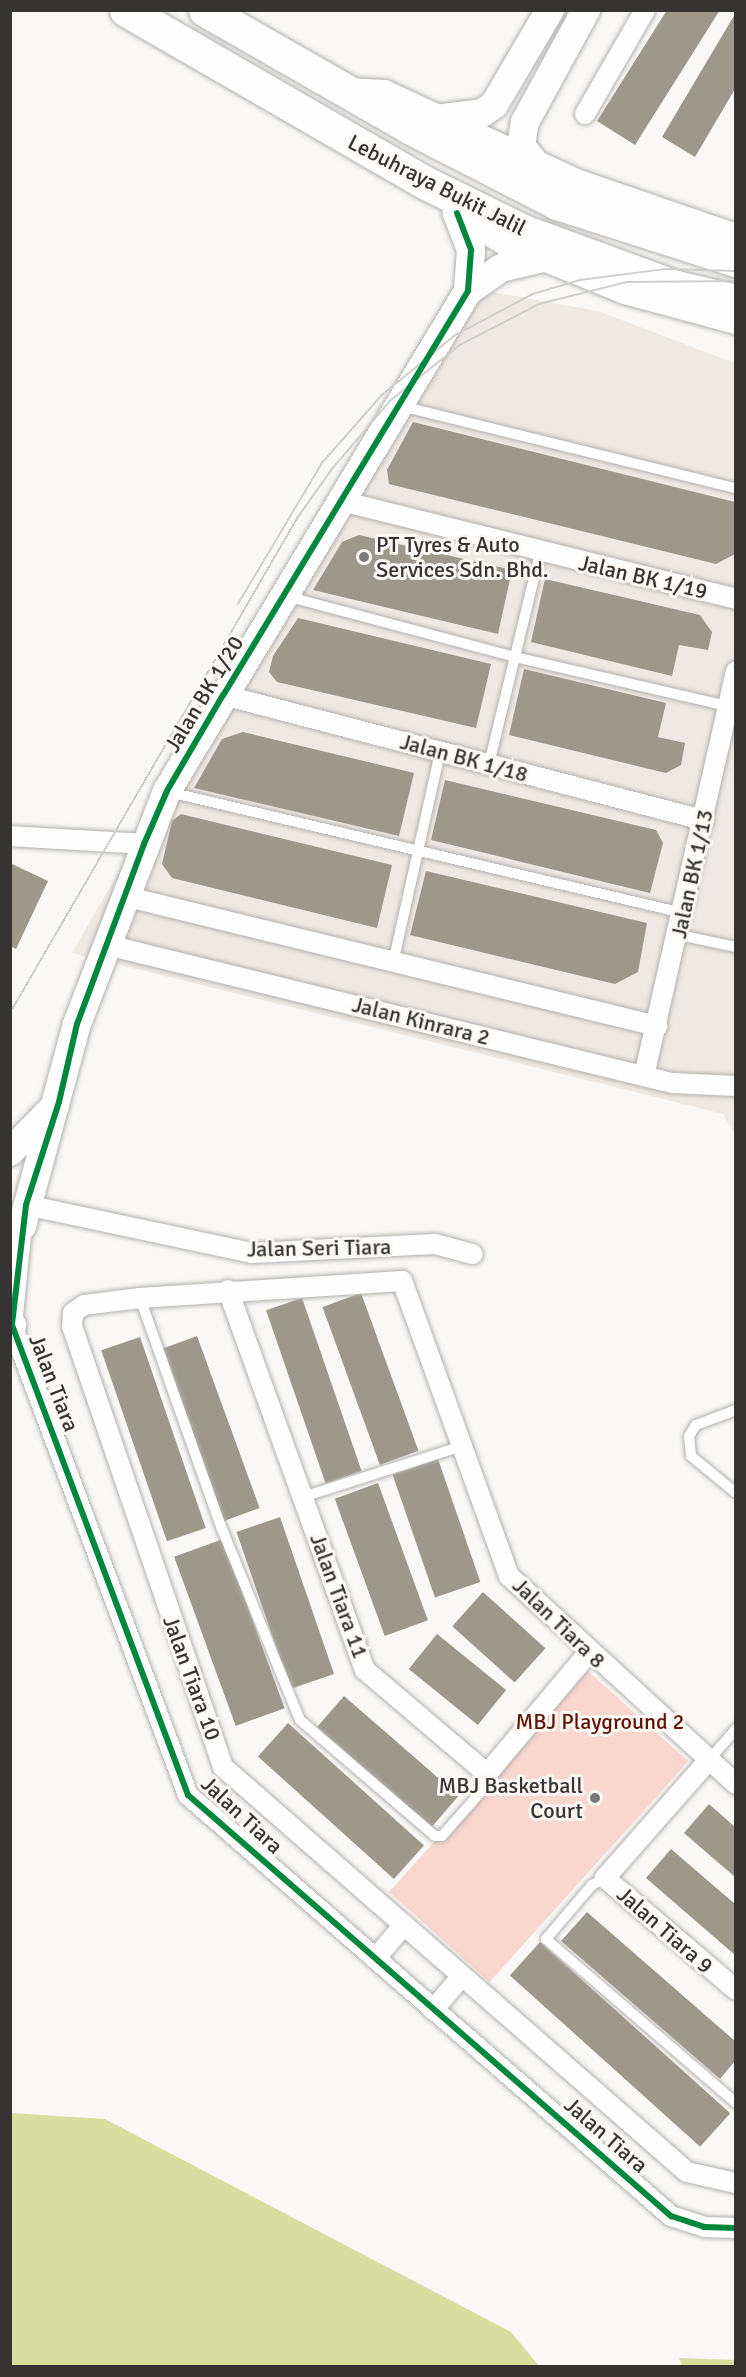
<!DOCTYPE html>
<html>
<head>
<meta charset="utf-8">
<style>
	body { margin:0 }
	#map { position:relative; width:746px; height:2377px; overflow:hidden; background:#faf8f6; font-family:Signika,sans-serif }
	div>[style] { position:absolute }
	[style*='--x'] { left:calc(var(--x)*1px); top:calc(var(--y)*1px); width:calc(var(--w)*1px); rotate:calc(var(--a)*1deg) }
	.built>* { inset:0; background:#efe9e4 }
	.green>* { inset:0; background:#f9d6ce; transform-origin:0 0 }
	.water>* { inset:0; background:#d8de9f }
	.building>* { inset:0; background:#9d9889; transform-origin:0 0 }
	.roads { filter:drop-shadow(0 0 2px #b2b0ae) drop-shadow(0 0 2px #b2b0ae) }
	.lane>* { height:10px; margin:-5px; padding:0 5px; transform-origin:5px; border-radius:5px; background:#fefefe }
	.street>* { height:20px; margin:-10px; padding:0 10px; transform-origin:10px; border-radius:10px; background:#fefefe }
	.secondary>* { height:28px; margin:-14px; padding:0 14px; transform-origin:14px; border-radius:14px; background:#fefefe }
	.highway>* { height:33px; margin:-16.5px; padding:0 16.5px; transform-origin:16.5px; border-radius:16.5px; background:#fefefe }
	.tram>* { height:1.5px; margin:-0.75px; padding:0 0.75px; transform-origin:0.75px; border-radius:0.75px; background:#cececd }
	.cycleway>* { height:6px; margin:-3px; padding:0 3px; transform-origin:3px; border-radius:3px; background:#00873e }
	.dots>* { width:16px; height:16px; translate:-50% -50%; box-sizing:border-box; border:3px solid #fcf8f4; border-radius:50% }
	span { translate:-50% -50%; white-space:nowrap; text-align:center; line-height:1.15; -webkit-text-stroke:6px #fcf8f4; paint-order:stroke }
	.street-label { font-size:22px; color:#353432 }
	.poi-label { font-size:22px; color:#353432 }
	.left { translate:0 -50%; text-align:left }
	.right { translate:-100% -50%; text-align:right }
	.park-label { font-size:22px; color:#621205 }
	.frame { position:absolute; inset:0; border:12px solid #353432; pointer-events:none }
</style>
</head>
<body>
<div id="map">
	<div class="built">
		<div style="clip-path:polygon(453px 285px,598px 311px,735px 363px,735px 1135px,723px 1114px,72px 953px)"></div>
	</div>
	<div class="green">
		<div style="left:588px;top:1671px;width:135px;height:297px;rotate:42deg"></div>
	</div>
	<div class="water">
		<div style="clip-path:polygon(11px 2113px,105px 2119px,511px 2332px,539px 2366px,11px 2366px)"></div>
		<div style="clip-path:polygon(679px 2358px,735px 2360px,735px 2366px,682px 2366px)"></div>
	</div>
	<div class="building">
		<div style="clip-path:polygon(667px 10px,720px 10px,635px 145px,597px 121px)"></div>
		<div style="clip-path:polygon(735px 14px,735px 89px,695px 157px,662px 137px)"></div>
		<div style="clip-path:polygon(413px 422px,735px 502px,735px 554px,716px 564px,389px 484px,387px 470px)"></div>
		<div style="clip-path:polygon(359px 535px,512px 570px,498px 634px,313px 590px,342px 542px)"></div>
		<div style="clip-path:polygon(545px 579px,700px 615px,712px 632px,708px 650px,679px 645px,672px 676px,531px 642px)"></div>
		<div style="clip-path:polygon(298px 618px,491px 664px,476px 728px,277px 682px,269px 672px,273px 656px)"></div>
		<div style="clip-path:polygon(524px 669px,666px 703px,658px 737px,685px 743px,681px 765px,666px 773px,509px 735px)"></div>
		<div style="clip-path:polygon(243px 732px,414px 773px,399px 836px,194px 788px,222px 739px)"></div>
		<div style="clip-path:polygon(445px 780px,656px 830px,663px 843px,650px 893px,431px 840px)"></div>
		<div style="clip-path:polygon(181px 814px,392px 865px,377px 928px,172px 878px,162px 864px,172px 821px)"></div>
		<div style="clip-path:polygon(10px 863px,48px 881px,16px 949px,10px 946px)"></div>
		<div style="clip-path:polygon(426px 871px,647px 923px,638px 972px,615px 984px,410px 935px)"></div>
		<div style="left:361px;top:1293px;width:168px;height:41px;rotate:70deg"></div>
		<div style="left:302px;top:1298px;width:183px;height:38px;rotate:71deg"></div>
		<div style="left:197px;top:1336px;width:183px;height:40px;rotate:70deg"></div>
		<div style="left:140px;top:1337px;width:202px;height:41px;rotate:71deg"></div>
		<div style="left:438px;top:1459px;width:130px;height:48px;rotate:71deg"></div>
		<div style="left:378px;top:1483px;width:146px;height:46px;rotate:70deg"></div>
		<div style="left:280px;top:1517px;width:166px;height:46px;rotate:71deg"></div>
		<div style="left:223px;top:1539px;width:180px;height:52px;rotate:70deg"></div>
		<div style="left:483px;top:1592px;width:84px;height:46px;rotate:42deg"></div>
		<div style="left:437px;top:1634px;width:89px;height:45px;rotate:39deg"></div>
		<div style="left:344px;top:1696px;width:152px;height:41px;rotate:41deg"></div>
		<div style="left:288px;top:1723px;width:183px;height:45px;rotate:42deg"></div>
		<div style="clip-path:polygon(709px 1804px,735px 1827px,735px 1877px,684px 1833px)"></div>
		<div style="clip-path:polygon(671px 1849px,735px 1904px,735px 1955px,646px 1878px)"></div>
		<div style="clip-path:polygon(587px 1912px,735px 2041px,735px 2061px,720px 2079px,561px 1941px)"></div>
		<div style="left:540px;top:1942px;width:256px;height:45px;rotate:42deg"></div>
	</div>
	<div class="roads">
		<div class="lane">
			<div style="--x:401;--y:406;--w:345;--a:13.8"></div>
			<div style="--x:286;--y:596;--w:237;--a:14.9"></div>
			<div style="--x:515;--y:657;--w:219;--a:13"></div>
			<div style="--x:489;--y:764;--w:217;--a:-76.4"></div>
			<div style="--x:169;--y:792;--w:528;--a:13.25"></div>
			<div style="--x:679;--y:935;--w:58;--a:11.9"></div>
			<div style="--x:393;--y:963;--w:216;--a:-77.4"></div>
			<div style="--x:140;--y:1298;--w:245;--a:70.5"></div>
			<div style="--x:222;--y:1529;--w:206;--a:67.8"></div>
			<div style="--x:300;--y:1720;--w:178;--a:40.7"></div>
			<div style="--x:435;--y:1836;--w:7;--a:0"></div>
			<div style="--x:442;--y:1836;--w:56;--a:-48.6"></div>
			<div style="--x:479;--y:1794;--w:22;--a:-68"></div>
			<div style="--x:736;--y:1410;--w:43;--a:159.4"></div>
			<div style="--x:696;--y:1425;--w:13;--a:122"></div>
			<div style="--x:689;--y:1436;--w:20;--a:84"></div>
			<div style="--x:691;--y:1456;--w:58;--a:39.4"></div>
			<div style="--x:303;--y:1497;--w:167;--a:-17.8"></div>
			<div style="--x:708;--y:1761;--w:43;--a:-48.8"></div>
			<div style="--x:605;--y:1878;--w:15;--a:152"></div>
			<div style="--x:592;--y:1885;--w:71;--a:130.4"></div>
			<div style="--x:546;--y:1939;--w:251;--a:40.8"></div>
		</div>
		<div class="street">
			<div style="--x:585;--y:114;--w:120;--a:-60"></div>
			<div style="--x:341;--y:501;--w:407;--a:13.9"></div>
			<div style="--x:223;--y:695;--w:497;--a:14.6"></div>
			<div style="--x:10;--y:836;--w:134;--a:3.4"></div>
			<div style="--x:124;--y:896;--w:549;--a:13.71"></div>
			<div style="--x:107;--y:945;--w:582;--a:13.73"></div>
			<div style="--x:672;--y:1083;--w:64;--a:2.7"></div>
			<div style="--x:644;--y:1076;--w:415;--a:-77.2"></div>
			<div style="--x:26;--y:1205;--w:231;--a:12"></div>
			<div style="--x:252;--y:1253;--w:183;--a:-2.8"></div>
			<div style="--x:435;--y:1244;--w:39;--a:15"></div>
			<div style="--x:22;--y:1226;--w:100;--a:95.8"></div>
			<div style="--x:12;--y:1325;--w:502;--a:69.47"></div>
			<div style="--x:188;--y:1795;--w:641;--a:41.08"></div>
			<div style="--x:671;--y:2216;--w:35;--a:18"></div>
			<div style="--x:704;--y:2227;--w:32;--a:2"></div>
			<div style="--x:228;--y:1290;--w:404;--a:70.2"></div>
			<div style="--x:365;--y:1670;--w:160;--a:40.4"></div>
			<div style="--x:487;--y:1774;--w:158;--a:-50.1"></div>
			<div style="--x:708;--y:1761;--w:156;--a:131.4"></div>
			<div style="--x:605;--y:1878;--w:172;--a:40.5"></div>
			<div style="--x:736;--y:1784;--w:308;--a:-137.5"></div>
			<div style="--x:509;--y:1576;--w:314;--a:-109.9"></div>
			<div style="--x:402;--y:1281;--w:263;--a:176.3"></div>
			<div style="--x:140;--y:1298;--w:56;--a:172.9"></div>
			<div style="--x:84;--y:1305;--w:14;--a:144"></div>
			<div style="--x:73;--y:1313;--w:13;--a:94"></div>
			<div style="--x:72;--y:1326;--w:466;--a:71.1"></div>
			<div style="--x:223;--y:1767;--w:616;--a:41.12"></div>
			<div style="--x:687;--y:2172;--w:50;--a:12.7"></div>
			<div style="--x:375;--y:1959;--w:45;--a:-49.5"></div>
			<div style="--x:433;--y:2010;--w:45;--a:-49.5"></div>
		</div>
		<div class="secondary">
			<div style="--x:347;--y:92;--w:37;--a:3"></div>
			<div style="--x:384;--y:94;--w:212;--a:24.9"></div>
			<div style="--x:576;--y:183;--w:169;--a:19"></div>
			<div style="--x:436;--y:119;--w:46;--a:-7.4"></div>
			<div style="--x:482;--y:113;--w:14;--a:-34"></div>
			<div style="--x:494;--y:105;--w:110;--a:-59.5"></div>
			<div style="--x:538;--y:167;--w:27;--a:-129"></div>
			<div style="--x:521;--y:146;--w:24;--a:-81"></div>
			<div style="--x:525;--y:122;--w:128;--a:-61.4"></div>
			<div style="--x:461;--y:215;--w:51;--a:30.6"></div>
			<div style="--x:505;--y:241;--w:130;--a:22.2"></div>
			<div style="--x:625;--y:290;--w:115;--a:15.1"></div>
			<div style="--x:468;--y:291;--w:40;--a:-34.9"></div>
			<div style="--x:501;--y:268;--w:47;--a:-13.4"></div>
			<div style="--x:10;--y:1152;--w:64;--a:-45.6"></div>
			<div style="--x:10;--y:1228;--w:12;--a:-9"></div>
			<div style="--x:22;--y:1226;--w:209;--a:-74.8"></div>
			<div style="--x:77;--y:1024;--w:250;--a:-68.9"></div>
			<div style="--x:167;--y:791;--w:584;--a:-58.95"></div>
			<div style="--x:468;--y:291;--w:41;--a:-85.8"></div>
			<div style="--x:471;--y:250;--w:40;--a:-111"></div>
			<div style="--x:10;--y:1322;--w:4;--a:56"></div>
		</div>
		<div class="highway">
			<div style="--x:126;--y:10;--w:346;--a:30"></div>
			<div style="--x:426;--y:183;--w:108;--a:26.3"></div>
			<div style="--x:523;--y:231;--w:163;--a:20.1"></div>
			<div style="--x:676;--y:287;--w:62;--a:13.1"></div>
			<div style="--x:205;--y:10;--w:235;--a:29.8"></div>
			<div style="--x:409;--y:127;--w:166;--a:27.2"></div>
			<div style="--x:557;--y:203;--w:188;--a:17.7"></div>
		</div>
	</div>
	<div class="tram">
		<div style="--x:238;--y:604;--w:164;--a:-59.2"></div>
		<div style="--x:322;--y:463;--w:91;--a:-48.6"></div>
		<div style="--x:382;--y:395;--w:93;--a:-39.3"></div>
		<div style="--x:454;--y:336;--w:89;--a:-28"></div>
		<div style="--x:533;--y:294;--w:49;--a:-16.6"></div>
		<div style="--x:580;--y:280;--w:87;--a:-7.3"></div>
		<div style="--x:666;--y:269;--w:70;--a:1.6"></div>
		<div style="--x:10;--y:1013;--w:574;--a:-59.86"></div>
		<div style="--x:298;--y:517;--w:59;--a:-54.7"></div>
		<div style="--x:332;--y:469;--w:91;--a:-49.5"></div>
		<div style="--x:391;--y:400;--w:88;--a:-38.6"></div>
		<div style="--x:460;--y:345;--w:89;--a:-27.4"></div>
		<div style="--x:539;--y:304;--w:91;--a:-14"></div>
		<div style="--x:627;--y:282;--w:109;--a:-0.5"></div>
	</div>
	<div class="cycleway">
		<div style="--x:457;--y:213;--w:40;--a:69"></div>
		<div style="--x:471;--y:250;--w:41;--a:94.2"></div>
		<div style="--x:468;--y:291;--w:472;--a:121.2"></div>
		<div style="--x:223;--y:695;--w:111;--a:120.3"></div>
		<div style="--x:167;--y:791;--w:58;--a:113.5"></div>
		<div style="--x:144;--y:844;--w:192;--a:110.4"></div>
		<div style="--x:77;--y:1024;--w:80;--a:103"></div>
		<div style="--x:59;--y:1102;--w:108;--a:107.8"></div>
		<div style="--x:26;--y:1205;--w:121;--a:96.7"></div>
		<div style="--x:12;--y:1325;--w:502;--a:69.47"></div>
		<div style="--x:188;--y:1795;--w:641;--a:41.08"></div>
		<div style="--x:671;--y:2216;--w:35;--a:18"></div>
		<div style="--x:704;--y:2227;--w:32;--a:2"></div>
	</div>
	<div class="dots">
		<div style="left:364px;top:557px;background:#7a7977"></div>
		<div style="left:595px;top:1798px;background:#7a7977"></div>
	</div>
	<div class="street-label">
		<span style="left:437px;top:185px;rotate:27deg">Lebuhraya Bukit Jalil</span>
		<span style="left:643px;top:577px;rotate:13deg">Jalan BK 1/19</span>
		<span style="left:204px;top:694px;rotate:-59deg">Jalan BK 1/20</span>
		<span style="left:464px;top:758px;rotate:15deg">Jalan BK 1/18</span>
		<span style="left:692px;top:874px;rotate:-78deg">Jalan BK 1/13</span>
		<span style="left:421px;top:1021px;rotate:14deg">Jalan Kinrara 2</span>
		<span style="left:319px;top:1248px;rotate:-1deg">Jalan Seri Tiara</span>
		<span style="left:54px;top:1383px;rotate:69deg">Jalan Tiara</span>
		<span style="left:339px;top:1596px;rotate:70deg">Jalan Tiara 11</span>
		<span style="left:559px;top:1623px;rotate:44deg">Jalan Tiara 8</span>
		<span style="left:192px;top:1678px;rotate:70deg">Jalan Tiara 10</span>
		<span style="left:242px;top:1815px;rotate:43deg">Jalan Tiara</span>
		<span style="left:665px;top:1930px;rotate:41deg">Jalan Tiara 9</span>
		<span style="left:606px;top:2135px;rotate:41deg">Jalan Tiara</span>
	</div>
	<div class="poi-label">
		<span class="left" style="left:376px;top:557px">PT Tyres &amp; Auto<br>Services Sdn. Bhd.</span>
		<span class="right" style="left:583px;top:1798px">MBJ Basketball<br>Court</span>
	</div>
	<div class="park-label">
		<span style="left:600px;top:1722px">MBJ Playground 2</span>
	</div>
	<div class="frame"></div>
</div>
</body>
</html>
